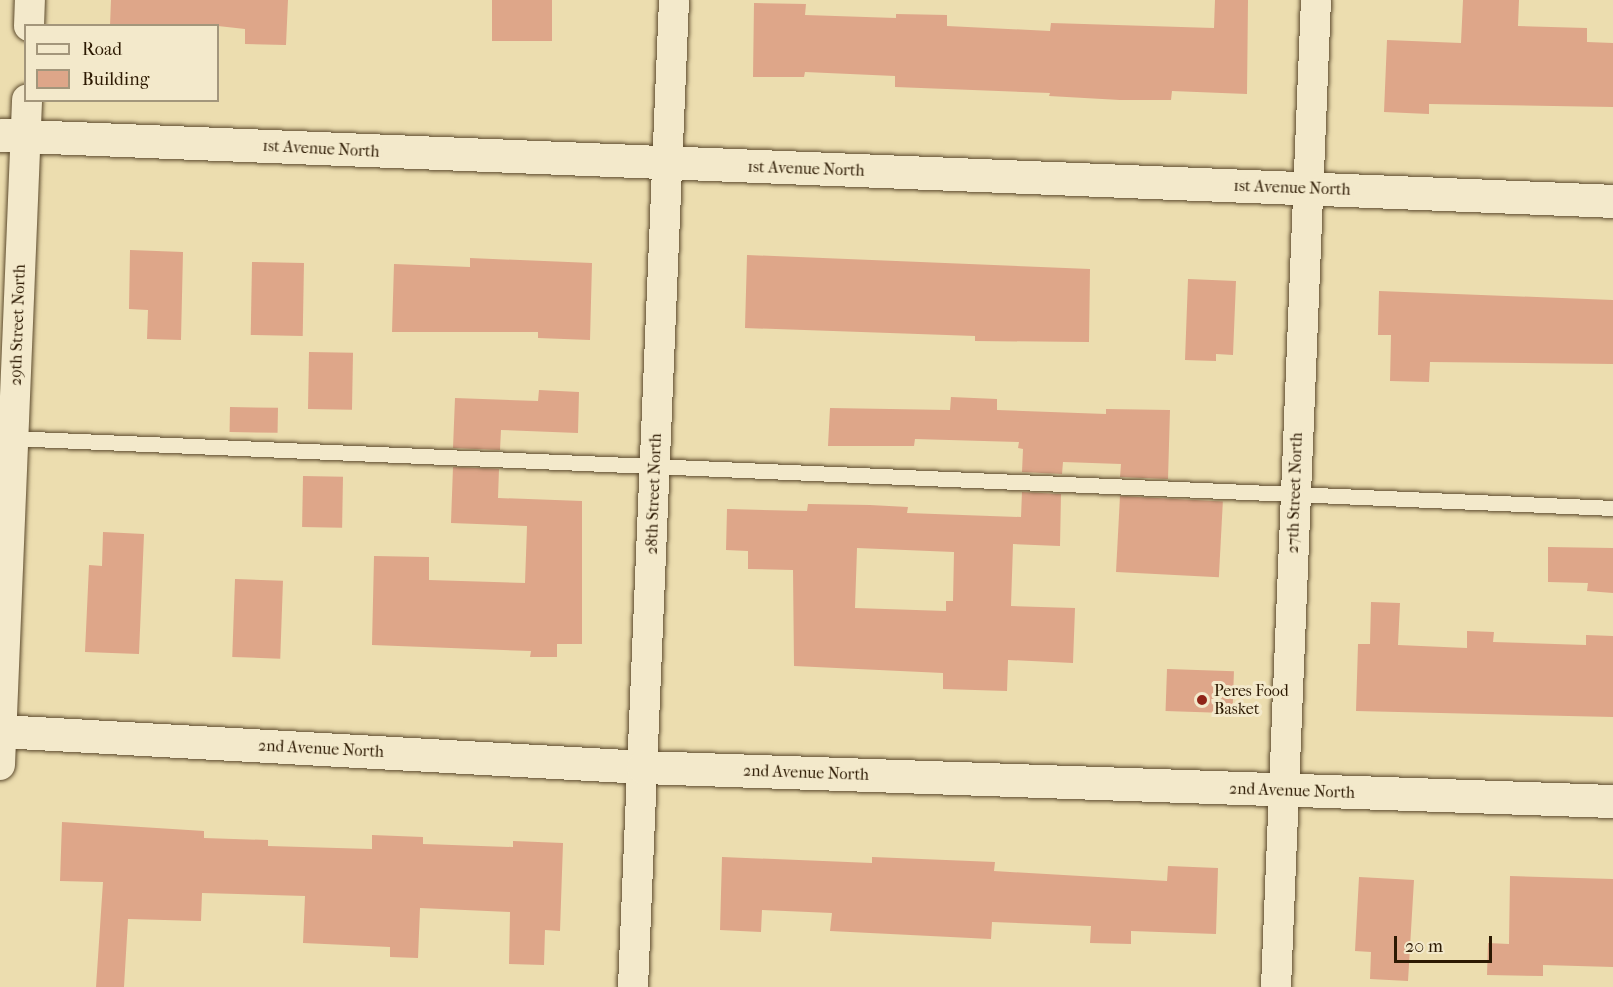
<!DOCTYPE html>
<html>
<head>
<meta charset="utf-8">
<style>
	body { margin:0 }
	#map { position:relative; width:1613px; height:987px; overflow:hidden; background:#ecddaf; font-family:"IM FELL French Canon",serif }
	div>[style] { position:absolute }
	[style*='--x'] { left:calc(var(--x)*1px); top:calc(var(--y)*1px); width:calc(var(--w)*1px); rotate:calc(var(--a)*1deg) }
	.building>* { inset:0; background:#dea689; transform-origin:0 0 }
	.roads { filter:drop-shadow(0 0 2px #5c4a2d) drop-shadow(0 0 2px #5c4a2d) }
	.service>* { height:15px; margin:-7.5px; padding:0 7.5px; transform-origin:7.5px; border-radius:7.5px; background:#f3e9cb }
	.minor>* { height:30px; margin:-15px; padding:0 15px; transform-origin:15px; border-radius:15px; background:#f3e9cb }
	.secondary>* { height:33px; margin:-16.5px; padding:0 16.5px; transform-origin:16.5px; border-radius:16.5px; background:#f3e9cb }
	.dots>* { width:16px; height:16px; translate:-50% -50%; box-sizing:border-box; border:3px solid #f3e9cb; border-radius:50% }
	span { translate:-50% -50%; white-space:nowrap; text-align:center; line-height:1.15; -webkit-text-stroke:6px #f3e9cb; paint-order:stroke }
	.street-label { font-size:16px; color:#2c1902 }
	.poi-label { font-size:16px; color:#2c1902 }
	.left { translate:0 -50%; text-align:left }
	.legend { position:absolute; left:24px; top:24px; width:195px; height:78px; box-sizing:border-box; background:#f3e9cb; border:2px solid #a3967b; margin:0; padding:8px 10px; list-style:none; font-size:18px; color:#2c1902 }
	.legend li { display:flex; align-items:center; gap:12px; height:30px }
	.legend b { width:30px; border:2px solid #a3967b }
	.scale { position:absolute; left:1394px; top:936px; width:98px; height:27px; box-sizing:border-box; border:3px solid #2c1902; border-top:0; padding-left:8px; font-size:18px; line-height:21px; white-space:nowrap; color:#2c1902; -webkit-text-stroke:4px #f3e9cb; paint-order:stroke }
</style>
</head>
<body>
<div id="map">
	<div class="building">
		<div style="clip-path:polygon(111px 0,288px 0,286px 45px,245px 44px,245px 29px,218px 26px,110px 26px)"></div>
		<div style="left:492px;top:0;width:60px;height:41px"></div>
		<div style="clip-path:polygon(1215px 0,1248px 0,1247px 94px,1172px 91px,1171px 100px,1120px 100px,1049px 96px,1050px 93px,895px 87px,895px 76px,805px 72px,804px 77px,753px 77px,754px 3px,806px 4px,805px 15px,896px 18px,896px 14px,947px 15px,947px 26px,1050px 31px,1051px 23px,1214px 28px)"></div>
		<div style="clip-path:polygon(1463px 0,1519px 0,1518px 26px,1587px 28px,1587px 42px,1613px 43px,1613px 107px,1429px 104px,1429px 114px,1384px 112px,1387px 40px,1461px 43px)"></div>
		<div style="clip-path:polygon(130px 250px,183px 252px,181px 340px,147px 339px,148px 310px,129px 309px)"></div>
		<div style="clip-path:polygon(747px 255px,1090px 269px,1089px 342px,975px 341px,975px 336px,745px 328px)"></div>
		<div style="clip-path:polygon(470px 258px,592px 263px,590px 340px,538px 338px,538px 332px,392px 332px,394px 264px,470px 267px)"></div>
		<div style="left:252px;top:262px;width:52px;height:73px;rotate:1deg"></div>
		<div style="clip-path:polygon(1188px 279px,1236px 281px,1233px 355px,1216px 354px,1216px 361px,1185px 360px)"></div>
		<div style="clip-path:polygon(1379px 291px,1613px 300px,1613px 364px,1430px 362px,1429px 382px,1390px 381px,1391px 335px,1378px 335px)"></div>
		<div style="left:309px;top:352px;width:44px;height:57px;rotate:1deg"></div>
		<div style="clip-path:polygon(539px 390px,579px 392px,578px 433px,501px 430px,500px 450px,453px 448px,455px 398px,538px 401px)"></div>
		<div style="clip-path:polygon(951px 397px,997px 399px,997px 410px,1106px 414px,1106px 409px,1170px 410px,1168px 479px,1120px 477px,1121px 464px,1063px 462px,1062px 474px,1022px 472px,1023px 449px,1018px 448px,1019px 442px,915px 439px,914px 446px,828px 446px,830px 408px,950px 410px)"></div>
		<div style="left:230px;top:407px;width:48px;height:25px;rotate:1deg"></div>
		<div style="clip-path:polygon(453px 467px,499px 469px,498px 498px,582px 501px,582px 644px,557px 644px,557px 657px,530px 657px,531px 651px,372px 645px,374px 556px,429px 557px,429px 580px,525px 583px,527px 526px,451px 523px)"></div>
		<div style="left:303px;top:476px;width:40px;height:51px;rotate:1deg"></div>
		<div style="clip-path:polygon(evenodd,1022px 492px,1061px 494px,1060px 546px,1013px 544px,1011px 606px,1075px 608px,1073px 663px,1008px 660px,1007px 691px,943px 689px,943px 673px,794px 666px,793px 570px,748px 569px,748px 551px,726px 550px,727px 509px,807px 511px,808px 504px,870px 505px,908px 507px,907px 513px,1021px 517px,1022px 492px,857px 548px,954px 552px,953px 601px,946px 601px,946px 611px,855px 608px,857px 548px)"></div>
		<div style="left:1120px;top:496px;width:103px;height:76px;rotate:3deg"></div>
		<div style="clip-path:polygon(103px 532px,144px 534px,139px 654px,85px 652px,89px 565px,102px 566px)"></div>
		<div style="clip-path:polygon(1548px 547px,1613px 548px,1613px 593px,1587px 591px,1588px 583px,1548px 582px)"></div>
		<div style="left:235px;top:579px;width:48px;height:78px;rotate:2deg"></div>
		<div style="clip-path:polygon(1371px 602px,1400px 603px,1398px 645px,1467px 648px,1467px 631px,1494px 632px,1493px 642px,1586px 645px,1586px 635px,1613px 636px,1613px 717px,1356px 711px,1358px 644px,1370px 644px)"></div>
		<div style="left:1167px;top:669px;width:67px;height:42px;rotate:2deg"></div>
		<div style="clip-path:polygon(62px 822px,204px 831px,204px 838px,268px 840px,268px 846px,372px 849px,372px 835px,423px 837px,423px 844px,513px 847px,513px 841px,563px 843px,560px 931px,545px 930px,544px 965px,509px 964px,510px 912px,420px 908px,418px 958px,390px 957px,390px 947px,303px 943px,305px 896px,202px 893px,201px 921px,128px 919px,124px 987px,96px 987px,103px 882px,60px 881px)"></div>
		<div style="clip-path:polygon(722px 857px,872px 863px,872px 857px,995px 862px,994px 871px,1167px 881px,1168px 866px,1218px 868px,1216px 934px,1131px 931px,1131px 944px,1090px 943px,1091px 926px,992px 922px,991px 939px,830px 931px,832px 913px,762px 910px,761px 932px,720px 930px)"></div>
		<div style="clip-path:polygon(1510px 876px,1613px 879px,1613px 967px,1543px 965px,1543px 976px,1487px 975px,1488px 943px,1509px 944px)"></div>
		<div style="clip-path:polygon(1359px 877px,1414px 880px,1408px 981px,1370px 979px,1371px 952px,1355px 951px)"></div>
	</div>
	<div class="roads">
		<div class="service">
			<div style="--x:10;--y:438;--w:1605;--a:2.5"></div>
		</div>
		<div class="minor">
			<div style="--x:29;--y:26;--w:26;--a:-88"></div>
			<div style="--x:0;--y:765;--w:666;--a:-87.67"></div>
			<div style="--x:633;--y:987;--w:988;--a:-87.62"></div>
			<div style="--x:1276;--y:987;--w:988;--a:-87.68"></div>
		</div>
		<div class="secondary">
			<div style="--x:0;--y:135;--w:1614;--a:2.34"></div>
			<div style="--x:0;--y:731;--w:644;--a:3.2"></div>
			<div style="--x:643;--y:767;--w:971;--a:2.01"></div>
		</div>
	</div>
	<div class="dots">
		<div style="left:1202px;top:700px;background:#8f2418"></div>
	</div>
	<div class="street-label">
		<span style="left:321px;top:149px;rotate:3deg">1st Avenue North</span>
		<span style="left:806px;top:169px;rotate:2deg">1st Avenue North</span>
		<span style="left:1292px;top:188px;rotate:2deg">1st Avenue North</span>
		<span style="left:18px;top:325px;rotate:-88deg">29th Street North</span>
		<span style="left:1295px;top:493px;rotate:-88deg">27th Street North</span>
		<span style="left:654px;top:494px;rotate:-88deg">28th Street North</span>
		<span style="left:321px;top:749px;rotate:3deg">2nd Avenue North</span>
		<span style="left:806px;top:773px;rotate:2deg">2nd Avenue North</span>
		<span style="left:1292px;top:791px;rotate:2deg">2nd Avenue North</span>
	</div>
	<div class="poi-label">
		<span class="left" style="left:1214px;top:700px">Peres Food<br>Basket</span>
	</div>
	<ul class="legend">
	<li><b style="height:8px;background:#f3e9cb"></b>Road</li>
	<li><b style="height:16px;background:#dea689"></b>Building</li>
	</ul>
	<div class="scale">20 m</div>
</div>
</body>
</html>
